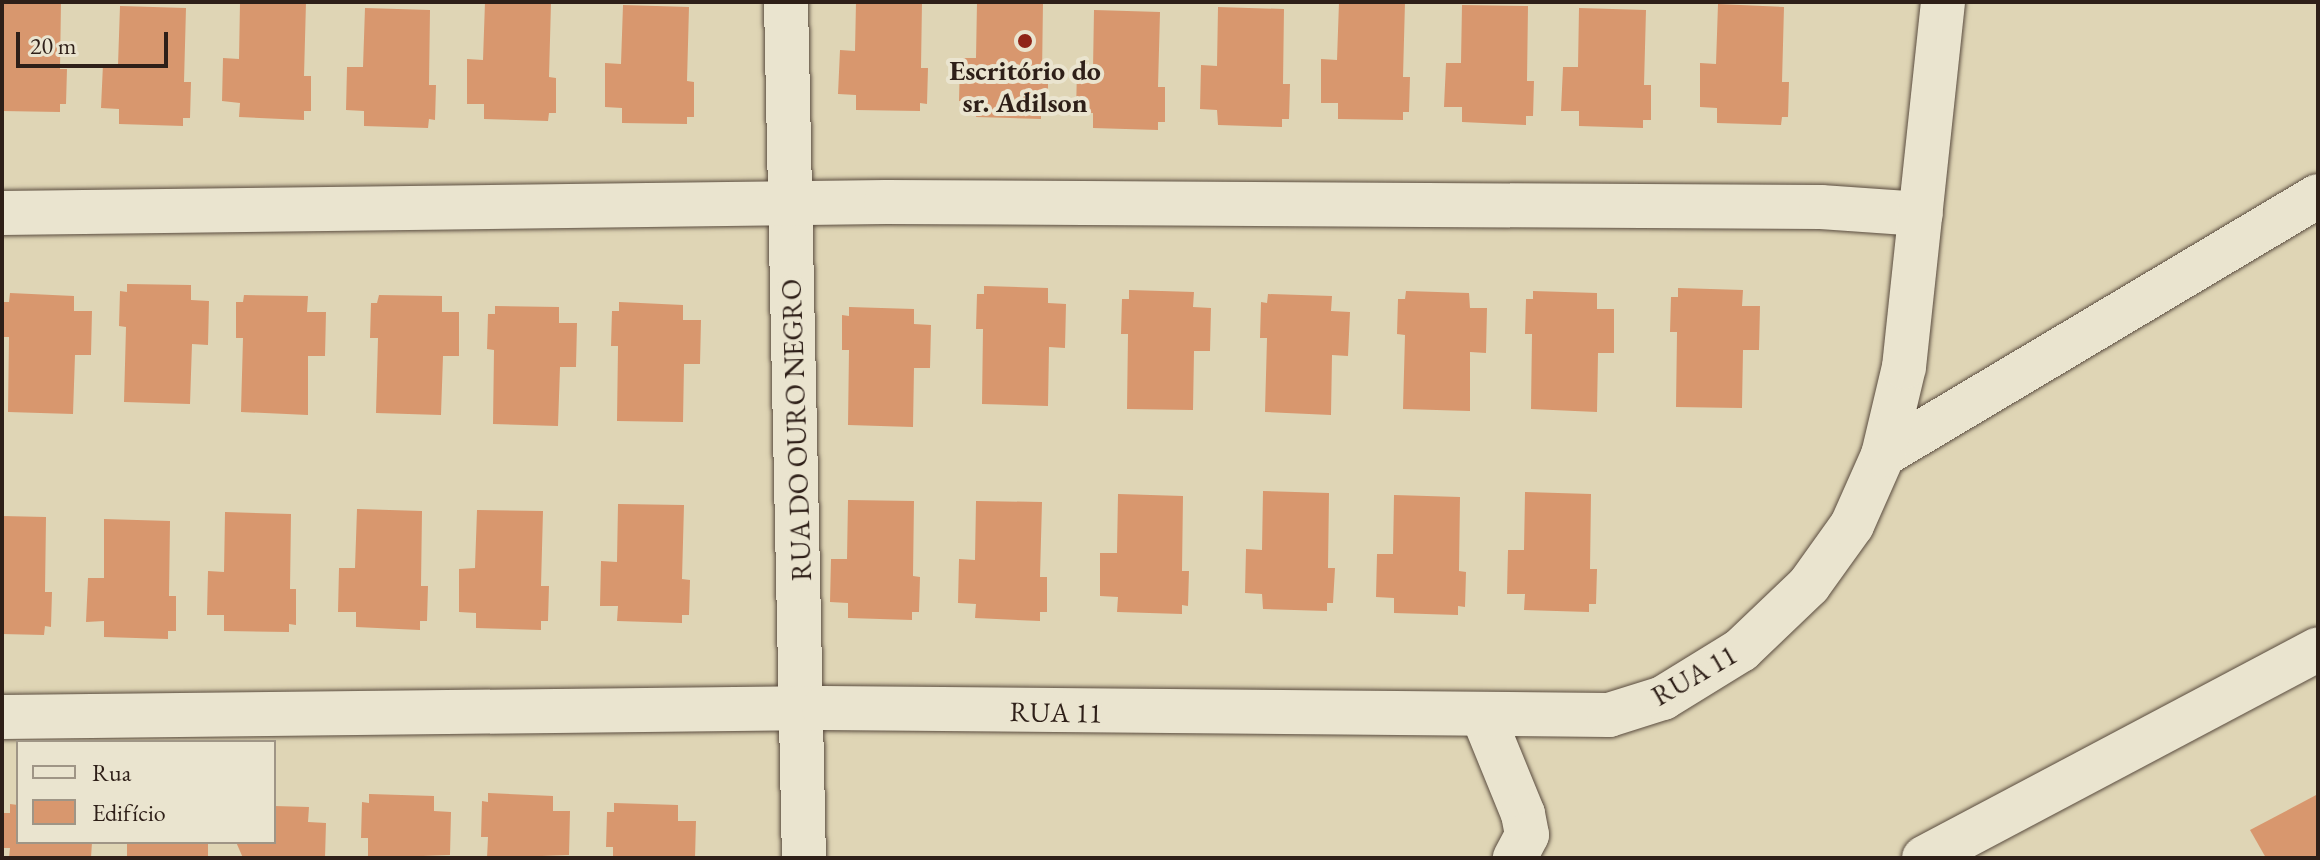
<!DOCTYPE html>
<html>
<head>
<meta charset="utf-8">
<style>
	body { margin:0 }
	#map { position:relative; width:2320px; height:860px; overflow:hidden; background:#dfd5b5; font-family:"EB Garamond",serif }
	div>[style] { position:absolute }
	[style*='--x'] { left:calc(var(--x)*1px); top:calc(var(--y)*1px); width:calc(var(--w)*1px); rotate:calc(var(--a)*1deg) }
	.building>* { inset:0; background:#d8976e; transform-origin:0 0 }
	.roads { filter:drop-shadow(0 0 2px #5a4c3f) drop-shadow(0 0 2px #5a4c3f) }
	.minor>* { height:44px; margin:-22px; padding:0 22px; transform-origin:22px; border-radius:22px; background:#eae4cf }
	.dots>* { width:22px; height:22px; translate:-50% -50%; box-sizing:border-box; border:4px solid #eae4cf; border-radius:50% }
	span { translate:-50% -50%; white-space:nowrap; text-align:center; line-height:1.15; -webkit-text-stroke:8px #eae4cf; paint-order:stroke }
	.poi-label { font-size:28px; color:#2e1f18; font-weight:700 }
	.street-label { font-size:28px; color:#2e1f18 }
	.frame { position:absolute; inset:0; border:4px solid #2e1f18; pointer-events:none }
	.legend { position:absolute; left:16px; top:740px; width:260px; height:104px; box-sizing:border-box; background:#eae4cf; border:2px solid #9f9586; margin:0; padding:10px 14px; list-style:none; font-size:24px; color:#2e1f18 }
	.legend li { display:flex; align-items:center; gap:16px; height:40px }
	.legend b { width:40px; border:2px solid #9f9586 }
	.scale { position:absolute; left:16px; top:32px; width:152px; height:36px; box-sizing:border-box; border:4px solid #2e1f18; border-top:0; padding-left:10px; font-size:24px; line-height:28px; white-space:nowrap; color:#2e1f18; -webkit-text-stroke:6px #eae4cf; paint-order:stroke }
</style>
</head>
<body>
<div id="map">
	<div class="building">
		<div style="clip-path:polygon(2px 2px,61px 2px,60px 69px,67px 69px,66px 104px,60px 104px,60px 112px,2px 111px)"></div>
		<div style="clip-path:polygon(240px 2px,306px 2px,304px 76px,311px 76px,311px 111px,304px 111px,304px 120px,239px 117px,240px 103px,222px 101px,223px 58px,239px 59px)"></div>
		<div style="clip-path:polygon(485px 2px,551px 3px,549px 77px,556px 78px,556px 113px,549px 113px,548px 121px,484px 119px,484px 104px,467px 104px,467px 59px,483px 60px)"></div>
		<div style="clip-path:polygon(856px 2px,922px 2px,921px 68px,928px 68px,927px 104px,920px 103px,920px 111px,856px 110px,856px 95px,838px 94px,840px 50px,855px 51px)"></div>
		<div style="clip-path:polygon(977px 2px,1043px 2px,1042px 75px,1048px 76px,1048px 111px,1041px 110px,1041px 119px,976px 117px,977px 102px,959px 101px,960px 58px,976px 58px)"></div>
		<div style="clip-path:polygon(1339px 2px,1405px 2px,1403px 77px,1410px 77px,1409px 112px,1403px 112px,1403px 120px,1338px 119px,1338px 103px,1321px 103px,1321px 59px,1337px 60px)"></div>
		<div style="clip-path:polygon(1718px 4px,1784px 7px,1782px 82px,1789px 82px,1788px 117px,1782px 117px,1781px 125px,1717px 123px,1717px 108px,1700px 107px,1700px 63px,1716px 64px)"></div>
		<div style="clip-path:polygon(623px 5px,689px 7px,687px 81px,694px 82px,694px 117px,687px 117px,687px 124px,622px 123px,622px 108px,605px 107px,605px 63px,621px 64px)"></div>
		<div style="clip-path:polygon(1462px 5px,1528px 6px,1527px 81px,1534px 81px,1533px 116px,1526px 116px,1526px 125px,1462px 122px,1462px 107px,1444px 107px,1446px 63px,1461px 63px)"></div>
		<div style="clip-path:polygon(120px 6px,186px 8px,184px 82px,191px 82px,190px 118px,183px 118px,183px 126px,119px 124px,119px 109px,101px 108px,103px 64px,118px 65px)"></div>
		<div style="clip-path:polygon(1218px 7px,1284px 9px,1283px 84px,1290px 84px,1289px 119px,1282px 119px,1282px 127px,1218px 125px,1217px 110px,1200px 109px,1201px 65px,1217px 66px)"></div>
		<div style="clip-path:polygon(365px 8px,430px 10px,429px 85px,436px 85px,435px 120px,429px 119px,428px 128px,364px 126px,364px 111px,346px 110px,347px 67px,363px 67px)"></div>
		<div style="clip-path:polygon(1579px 8px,1646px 10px,1644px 85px,1651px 85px,1651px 120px,1643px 120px,1643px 128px,1579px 126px,1579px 111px,1561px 111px,1563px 67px,1578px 67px)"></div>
		<div style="clip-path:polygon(1094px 10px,1160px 12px,1158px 87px,1165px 87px,1165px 122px,1158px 122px,1158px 130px,1093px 128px,1093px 113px,1076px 112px,1077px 69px,1093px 69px)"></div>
		<div style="clip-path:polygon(127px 284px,191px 285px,191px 300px,209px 301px,208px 345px,192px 344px,190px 404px,124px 402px,126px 327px,119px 326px,120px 291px,127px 292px)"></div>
		<div style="clip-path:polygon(984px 286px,1048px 288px,1048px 303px,1066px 304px,1065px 348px,1049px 347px,1048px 406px,982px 404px,983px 329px,976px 329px,977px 294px,984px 294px)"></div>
		<div style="clip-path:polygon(1678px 288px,1743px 290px,1742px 306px,1760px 306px,1759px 350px,1743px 350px,1742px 408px,1676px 407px,1677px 332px,1670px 332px,1671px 297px,1678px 297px)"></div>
		<div style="clip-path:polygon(1129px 290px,1194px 292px,1193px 307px,1211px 308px,1210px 351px,1194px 351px,1193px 410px,1127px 409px,1128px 334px,1121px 334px,1122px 299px,1129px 299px)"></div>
		<div style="clip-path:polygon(1406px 291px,1469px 293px,1470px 308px,1487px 308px,1486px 353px,1470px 352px,1470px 411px,1403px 409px,1405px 335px,1397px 334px,1398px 299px,1405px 299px)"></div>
		<div style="clip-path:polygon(1533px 291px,1597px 293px,1597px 309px,1614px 309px,1614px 353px,1598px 353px,1597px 412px,1531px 409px,1532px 334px,1525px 334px,1526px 299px,1533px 299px)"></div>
		<div style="clip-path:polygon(10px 293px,74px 296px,74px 311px,92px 311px,91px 355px,75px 355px,73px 414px,8px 412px,9px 337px,2px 337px,3px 302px,9px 302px)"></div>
		<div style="clip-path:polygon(1268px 294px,1332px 296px,1331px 311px,1350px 312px,1348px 356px,1332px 355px,1331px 415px,1265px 412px,1267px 338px,1260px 338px,1261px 302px,1267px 303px)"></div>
		<div style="clip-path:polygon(244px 295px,308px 296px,307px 312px,326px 312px,325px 356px,308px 356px,308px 415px,241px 412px,243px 338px,236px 338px,236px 302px,243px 302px)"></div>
		<div style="clip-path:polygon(379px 295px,442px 296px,442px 312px,459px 312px,459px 356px,443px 356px,441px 415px,376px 413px,378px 338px,370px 338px,371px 303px,377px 303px)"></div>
		<div style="clip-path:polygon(619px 302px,683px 305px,683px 320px,701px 320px,700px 364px,684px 364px,683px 422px,617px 421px,618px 346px,611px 346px,612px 311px,619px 311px)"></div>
		<div style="clip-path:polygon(495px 306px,559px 307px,559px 323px,577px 323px,576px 367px,560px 367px,558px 426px,493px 424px,494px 350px,487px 349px,488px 314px,495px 314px)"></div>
		<div style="clip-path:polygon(849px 307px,914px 309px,914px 324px,931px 325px,930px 368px,914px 368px,913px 427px,848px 425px,849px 350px,842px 350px,842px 315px,849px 316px)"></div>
		<div style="clip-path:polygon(1263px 491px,1329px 493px,1328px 568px,1335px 568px,1333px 603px,1327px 603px,1327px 611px,1263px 609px,1262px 594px,1245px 593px,1246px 549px,1262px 550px)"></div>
		<div style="clip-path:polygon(1525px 492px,1591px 494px,1590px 569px,1597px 569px,1596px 604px,1589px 604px,1589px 612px,1524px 610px,1525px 594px,1507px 594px,1508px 550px,1524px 550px)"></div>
		<div style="clip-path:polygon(1118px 494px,1183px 496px,1182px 571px,1189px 571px,1188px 606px,1182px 605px,1182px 614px,1117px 612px,1118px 597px,1100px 596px,1100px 553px,1117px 553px)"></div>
		<div style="clip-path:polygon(1394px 495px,1460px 497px,1459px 571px,1466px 572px,1465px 607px,1458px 606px,1458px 615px,1394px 613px,1394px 598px,1376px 597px,1377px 554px,1393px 554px)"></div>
		<div style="clip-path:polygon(848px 500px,914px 501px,913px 576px,920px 577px,919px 612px,912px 612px,912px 620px,848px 618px,848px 603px,830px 602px,831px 559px,847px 559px)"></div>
		<div style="clip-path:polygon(976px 501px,1042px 502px,1040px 577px,1047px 577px,1047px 612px,1040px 612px,1040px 621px,975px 618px,976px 604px,958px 603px,959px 559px,975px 560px)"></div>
		<div style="clip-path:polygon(618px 504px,684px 505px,682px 579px,690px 580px,689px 615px,682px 615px,682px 623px,617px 621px,618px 606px,600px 606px,601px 561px,617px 562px)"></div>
		<div style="clip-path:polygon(357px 509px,422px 511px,421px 586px,428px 586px,427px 621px,420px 621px,420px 630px,356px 627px,356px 612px,338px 612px,339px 568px,355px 568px)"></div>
		<div style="clip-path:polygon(477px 510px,543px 511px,541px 586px,549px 586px,548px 621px,541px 621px,541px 630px,476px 628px,476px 613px,459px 612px,459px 569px,475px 568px)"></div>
		<div style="clip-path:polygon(225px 512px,291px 514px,290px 589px,296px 589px,296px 625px,289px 624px,289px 632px,224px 631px,224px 615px,207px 615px,208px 571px,224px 572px)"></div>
		<div style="clip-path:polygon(2px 516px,46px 517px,45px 592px,52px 592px,51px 627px,45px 626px,44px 635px,2px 634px)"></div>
		<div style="clip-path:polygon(104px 519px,170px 521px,169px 596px,176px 596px,176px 631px,168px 631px,168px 639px,104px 637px,104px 621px,86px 622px,88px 578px,104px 578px)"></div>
		<div style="clip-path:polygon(488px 793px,553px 796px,553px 811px,570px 811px,569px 855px,487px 858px,488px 837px,481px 837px,482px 801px,488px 802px)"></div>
		<div style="clip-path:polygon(369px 794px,434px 796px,434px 811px,451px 812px,450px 855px,368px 858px,368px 838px,361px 838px,362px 802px,369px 803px)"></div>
		<div style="clip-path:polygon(2318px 794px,2318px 858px,2266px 858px,2250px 830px)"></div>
		<div style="clip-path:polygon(614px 803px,678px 805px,678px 821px,696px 821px,695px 858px,613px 858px,613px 847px,606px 847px,607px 812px,614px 812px)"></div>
		<div style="clip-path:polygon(10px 804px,18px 805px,18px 842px,92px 842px,91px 858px,9px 858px,10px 848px,2px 848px,3px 813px,10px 813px)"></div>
		<div style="clip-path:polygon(274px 806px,309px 807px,308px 822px,326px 823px,325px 858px,243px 858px,236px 842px,274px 842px)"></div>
		<div style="left:127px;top:842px;width:81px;height:16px"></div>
	</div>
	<div class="roads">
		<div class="minor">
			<div style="--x:786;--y:2;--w:856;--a:88.8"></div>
			<div style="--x:2;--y:213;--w:884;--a:-0.71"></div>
			<div style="--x:886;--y:202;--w:935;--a:0.31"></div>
			<div style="--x:1821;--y:207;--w:100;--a:4"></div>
			<div style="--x:1883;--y:455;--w:506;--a:-30.77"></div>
			<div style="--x:1483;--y:716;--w:106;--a:67.8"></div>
			<div style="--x:1523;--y:814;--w:21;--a:79"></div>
			<div style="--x:1527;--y:835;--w:26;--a:118"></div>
			<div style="--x:2;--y:717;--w:822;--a:-0.63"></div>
			<div style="--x:824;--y:708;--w:785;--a:0.51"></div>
			<div style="--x:1609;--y:715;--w:57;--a:-17.5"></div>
			<div style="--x:1663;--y:698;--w:92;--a:-31.6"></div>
			<div style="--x:1741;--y:650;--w:94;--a:-43.7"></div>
			<div style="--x:1809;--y:585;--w:74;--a:-54.4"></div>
			<div style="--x:1852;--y:525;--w:77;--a:-66.1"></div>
			<div style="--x:1883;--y:455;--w:90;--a:-76.6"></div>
			<div style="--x:1904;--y:367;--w:367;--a:-83.9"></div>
			<div style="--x:1924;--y:858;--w:446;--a:-27.9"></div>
		</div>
	</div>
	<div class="dots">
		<div style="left:1025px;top:41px;background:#8f2418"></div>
	</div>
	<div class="poi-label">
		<span style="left:1025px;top:86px">Escritório do<br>sr. Adilson</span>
	</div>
	<div class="street-label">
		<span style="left:796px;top:430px;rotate:-92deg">RUA DO OURO NEGRO</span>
		<span style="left:1694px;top:675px;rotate:-30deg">RUA 11</span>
		<span style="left:1056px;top:712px;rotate:1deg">RUA 11</span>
	</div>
	<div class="frame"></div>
	<ul class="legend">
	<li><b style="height:10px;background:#eae4cf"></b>Rua</li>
	<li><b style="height:22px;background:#d8976e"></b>Edifício</li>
	</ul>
	<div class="scale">20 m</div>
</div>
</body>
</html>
